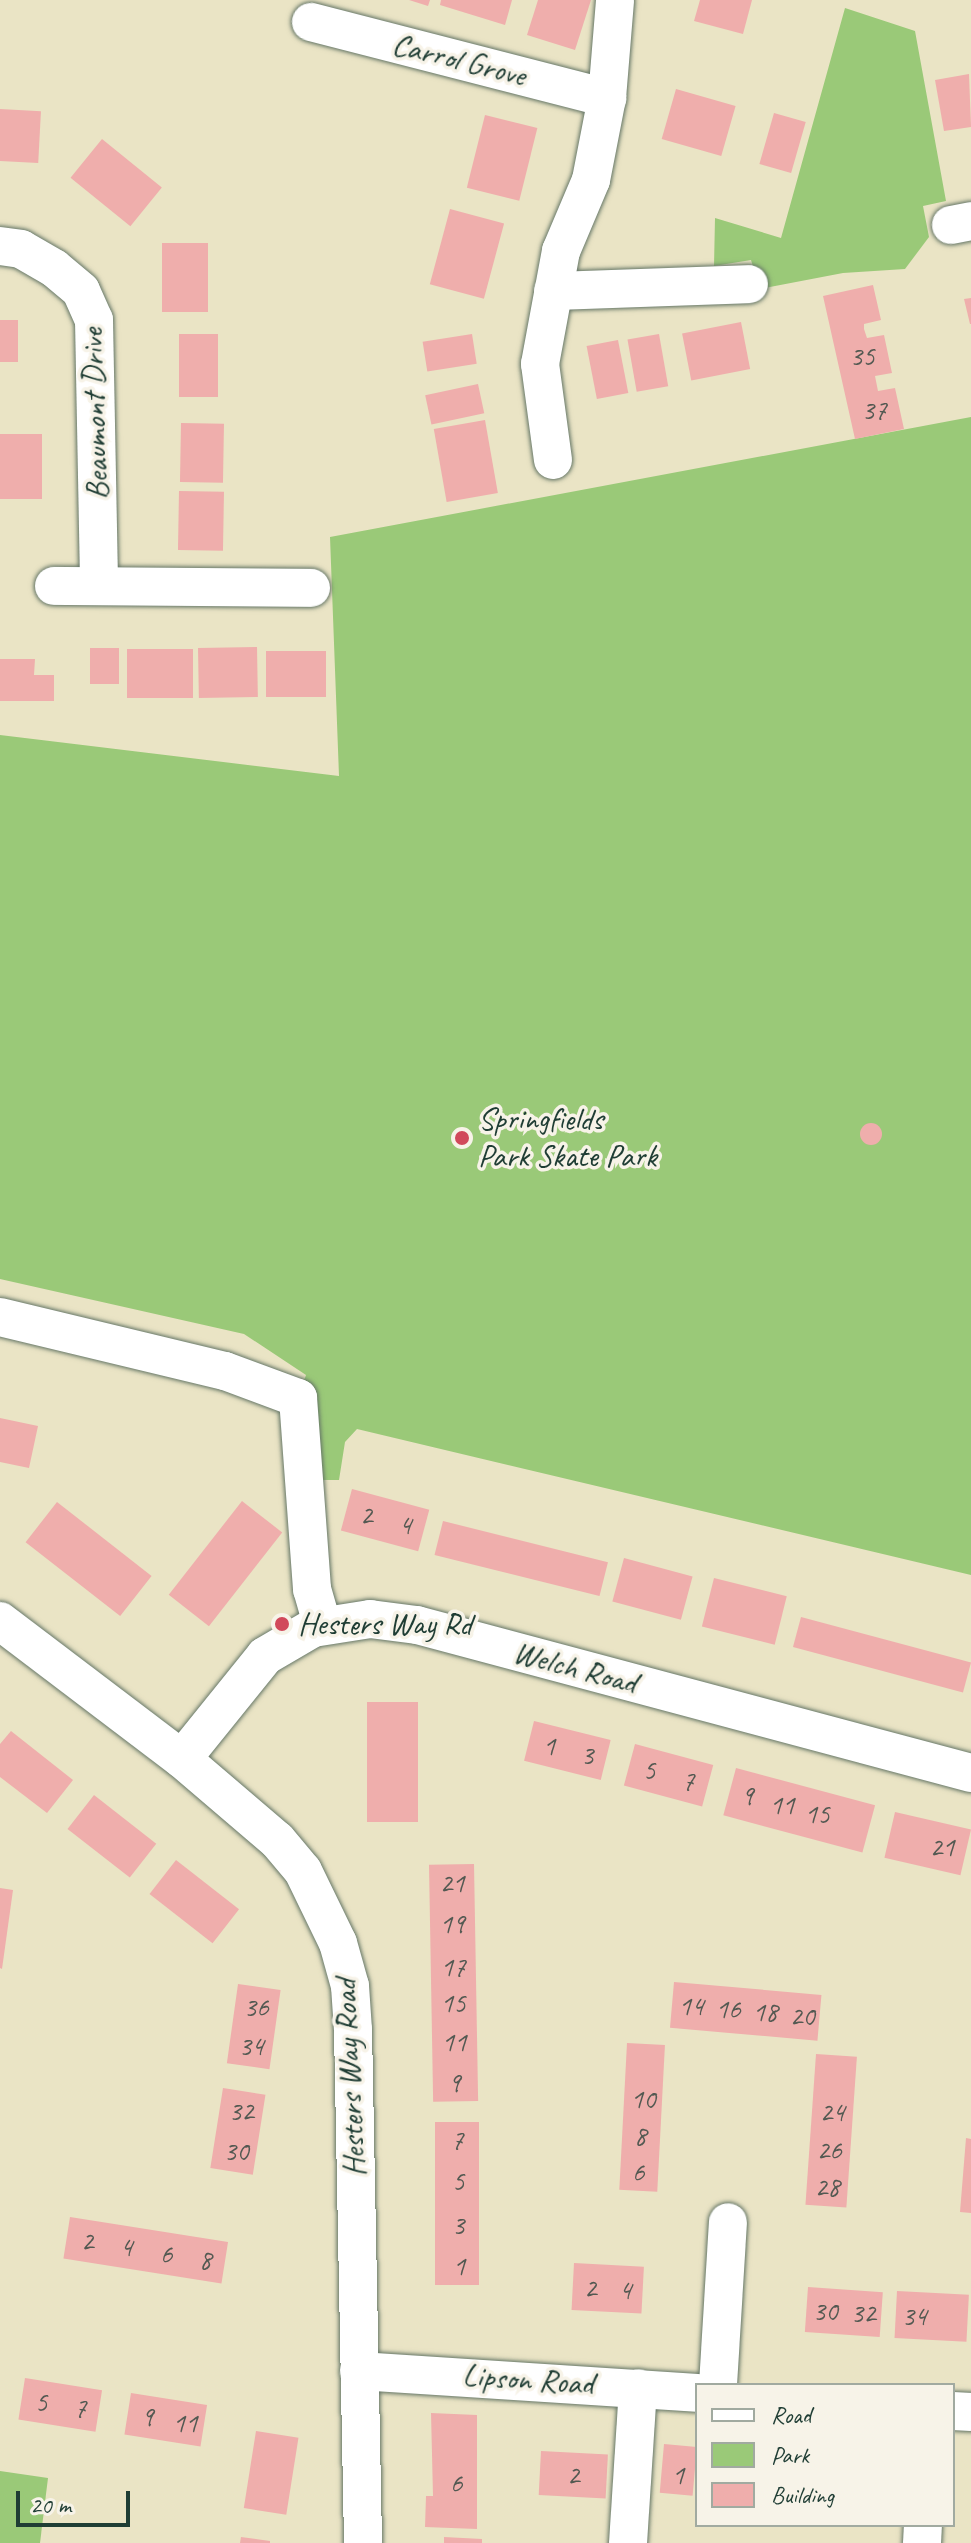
<!DOCTYPE html>
<html>
<head>
<meta charset="utf-8">
<style>
	body { margin:0 }
	#map { position:relative; width:971px; height:2543px; overflow:hidden; background:#eae4c5; font-family:Caveat,sans-serif }
	div>[style] { position:absolute }
	[style*='--x'] { left:calc(var(--x)*1px); top:calc(var(--y)*1px); width:calc(var(--w)*1px); rotate:calc(var(--a)*1deg) }
	.green>* { inset:0; background:#9ac978 }
	.building>* { inset:0; background:#efaeac; transform-origin:0 0 }
	.round { border-radius:50% }
	.roads { filter:drop-shadow(0 0 2px #667767) drop-shadow(0 0 2px #667767) }
	.minor>* { height:38px; margin:-19px; padding:0 19px; transform-origin:19px; border-radius:19px; background:#fff }
	.dots>* { width:22px; height:22px; translate:-50% -50%; box-sizing:border-box; border:4px solid #f7f3e8; border-radius:50% }
	span { translate:-50% -50%; white-space:nowrap; text-align:center; line-height:1.15; -webkit-text-stroke:7px #f7f3e8; paint-order:stroke }
	.number-label { font-size:28px; color:#535952 }
	.number-label span { -webkit-text-stroke-width:0 }
	.street-label { font-size:32px; color:#1f3d34 }
	.poi-label { font-size:32px; color:#1f3d34 }
	.left { translate:0 -50%; text-align:left }
	.legend { position:absolute; left:695px; top:2383px; width:260px; height:144px; box-sizing:border-box; background:#f7f3e8; border:2px solid #a1aaa0; margin:0; padding:10px 14px; list-style:none; font-size:24px; color:#1f3d34 }
	.legend li { display:flex; align-items:center; gap:16px; height:40px }
	.legend b { width:40px; border:2px solid #a1aaa0 }
	.scale { position:absolute; left:16px; top:2491px; width:114px; height:36px; box-sizing:border-box; border:4px solid #1f3d34; border-top:0; padding-left:10px; font-size:24px; line-height:28px; white-space:nowrap; color:#1f3d34; -webkit-text-stroke:6px #f7f3e8; paint-order:stroke }
</style>
</head>
<body>
<div id="map">
	<div class="green">
		<div style="clip-path:polygon(845px 8px,915px 31px,946px 201px,923px 206px,929px 237px,905px 269px,843px 273px,760px 289px,751px 260px,714px 266px,715px 218px,781px 238px)"></div>
		<div style="clip-path:polygon(971px 417px,971px 1575px,357px 1429px,345px 1442px,339px 1480px,303px 1480px,298px 1398px,306px 1375px,244px 1334px,0 1279px,0 735px,339px 776px,330px 537px)"></div>
		<div style="clip-path:polygon(0 2471px,48px 2478px,40px 2543px,0 2543px)"></div>
	</div>
	<div class="building">
		<div style="clip-path:polygon(409px 0,430px 0,428px 6px)"></div>
		<div style="clip-path:polygon(441px 0,512px 0,505px 25px,440px 5px)"></div>
		<div style="clip-path:polygon(538px 0,591px 0,575px 50px,527px 35px)"></div>
		<div style="clip-path:polygon(700px 0,752px 0,743px 34px,694px 21px)"></div>
		<div style="clip-path:polygon(969px 74px,971px 127px,944px 131px,935px 80px)"></div>
		<div style="left:676px;top:89px;width:62px;height:52px;rotate:16deg"></div>
		<div style="left:0;top:109px;width:41px;height:52px;rotate:3deg"></div>
		<div style="left:774px;top:113px;width:33px;height:53px;rotate:16deg"></div>
		<div style="left:485px;top:115px;width:54px;height:75px;rotate:14deg"></div>
		<div style="left:102px;top:139px;width:77px;height:50px;rotate:39deg"></div>
		<div style="left:450px;top:209px;width:56px;height:78px;rotate:15deg"></div>
		<div style="left:162px;top:243px;width:46px;height:69px"></div>
		<div style="clip-path:polygon(873px 285px,881px 320px,864px 324px,864px 329px,867px 338px,884px 335px,892px 373px,875px 376px,878px 391px,895px 388px,904px 429px,855px 439px,823px 296px)"></div>
		<div style="clip-path:polygon(971px 298px,971px 324px,970px 324px,964px 299px)"></div>
		<div style="left:0;top:320px;width:18px;height:42px"></div>
		<div style="left:741px;top:322px;width:48px;height:60px;rotate:79deg"></div>
		<div style="left:179px;top:334px;width:39px;height:63px"></div>
		<div style="left:472px;top:334px;width:30px;height:50px;rotate:81deg"></div>
		<div style="left:659px;top:334px;width:53px;height:32px;rotate:80deg"></div>
		<div style="left:618px;top:340px;width:54px;height:32px;rotate:79deg"></div>
		<div style="left:478px;top:384px;width:30px;height:54px;rotate:78deg"></div>
		<div style="left:485px;top:420px;width:74px;height:52px;rotate:80deg"></div>
		<div style="left:181px;top:423px;width:43px;height:59px;rotate:1deg"></div>
		<div style="left:0;top:434px;width:42px;height:65px"></div>
		<div style="left:179px;top:491px;width:45px;height:59px;rotate:1deg"></div>
		<div style="left:257px;top:647px;width:50px;height:59px;rotate:89deg"></div>
		<div style="left:90px;top:648px;width:29px;height:36px"></div>
		<div style="left:127px;top:649px;width:66px;height:49px"></div>
		<div style="left:266px;top:651px;width:60px;height:46px"></div>
		<div style="clip-path:polygon(0 659px,35px 659px,34px 675px,54px 675px,54px 701px,0 701px)"></div>
		<div class="round" style="left:860px;top:1123px;width:22px;height:22px"></div>
		<div style="clip-path:polygon(0 1418px,38px 1426px,29px 1468px,0 1462px)"></div>
		<div style="left:352px;top:1489px;width:80px;height:43px;rotate:15deg"></div>
		<div style="left:242px;top:1501px;width:51px;height:119px;rotate:38deg"></div>
		<div style="left:57px;top:1502px;width:120px;height:51px;rotate:38deg"></div>
		<div style="left:443px;top:1521px;width:170px;height:35px;rotate:14deg"></div>
		<div style="left:624px;top:1558px;width:71px;height:45px;rotate:15deg"></div>
		<div style="left:714px;top:1578px;width:75px;height:50px;rotate:14deg"></div>
		<div style="left:801px;top:1617px;width:176px;height:31px;rotate:15deg"></div>
		<div style="left:367px;top:1702px;width:51px;height:120px"></div>
		<div style="left:534px;top:1721px;width:79px;height:41px;rotate:14deg"></div>
		<div style="clip-path:polygon(11px 1731px,73px 1780px,47px 1813px,0 1777px,0 1744px)"></div>
		<div style="left:635px;top:1744px;width:81px;height:43px;rotate:15deg"></div>
		<div style="left:736px;top:1768px;width:144px;height:49px;rotate:15deg"></div>
		<div style="left:94px;top:1795px;width:79px;height:43px;rotate:38deg"></div>
		<div style="left:895px;top:1812px;width:78px;height:47px;rotate:13deg"></div>
		<div style="left:176px;top:1860px;width:80px;height:43px;rotate:38deg"></div>
		<div style="left:474px;top:1864px;width:237px;height:45px;rotate:89deg"></div>
		<div style="clip-path:polygon(0 1888px,13px 1890px,2px 1969px,0 1968px)"></div>
		<div style="left:674px;top:1982px;width:148px;height:46px;rotate:5deg"></div>
		<div style="left:238px;top:1984px;width:43px;height:80px;rotate:8deg"></div>
		<div style="left:627px;top:2043px;width:38px;height:147px;rotate:3deg"></div>
		<div style="left:816px;top:2054px;width:41px;height:151px;rotate:4deg"></div>
		<div style="left:223px;top:2088px;width:43px;height:81px;rotate:9deg"></div>
		<div style="left:435px;top:2122px;width:44px;height:163px"></div>
		<div style="clip-path:polygon(966px 2138px,971px 2139px,971px 2213px,960px 2212px)"></div>
		<div style="left:70px;top:2217px;width:160px;height:42px;rotate:9deg"></div>
		<div style="left:574px;top:2263px;width:70px;height:47px;rotate:3deg"></div>
		<div style="left:808px;top:2287px;width:75px;height:45px;rotate:4deg"></div>
		<div style="left:897px;top:2291px;width:72px;height:47px;rotate:3deg"></div>
		<div style="left:25px;top:2378px;width:78px;height:42px;rotate:9deg"></div>
		<div style="left:131px;top:2393px;width:77px;height:42px;rotate:9deg"></div>
		<div style="clip-path:polygon(431px 2413px,477px 2415px,477px 2529px,425px 2527px,426px 2496px,433px 2496px)"></div>
		<div style="left:256px;top:2431px;width:43px;height:78px;rotate:9deg"></div>
		<div style="left:664px;top:2444px;width:33px;height:49px;rotate:5deg"></div>
		<div style="left:541px;top:2451px;width:67px;height:44px;rotate:3deg"></div>
		<div style="clip-path:polygon(241px 2537px,270px 2541px,270px 2543px,240px 2543px)"></div>
		<div style="clip-path:polygon(444px 2537px,482px 2539px,482px 2543px,444px 2543px)"></div>
	</div>
	<div class="roads">
		<div class="minor">
			<div style="--x:311;--y:22;--w:306;--a:14.4"></div>
			<div style="--x:951;--y:225;--w:20;--a:-11"></div>
			<div style="--x:0;--y:246;--w:21;--a:8"></div>
			<div style="--x:21;--y:249;--w:38;--a:30"></div>
			<div style="--x:54;--y:268;--w:35;--a:40"></div>
			<div style="--x:81;--y:291;--w:32;--a:66"></div>
			<div style="--x:94;--y:320;--w:266;--a:88.9"></div>
			<div style="--x:553;--y:291;--w:196;--a:-2"></div>
			<div style="--x:553;--y:460;--w:97;--a:-97.7"></div>
			<div style="--x:540;--y:364;--w:115;--a:-79.5"></div>
			<div style="--x:561;--y:251;--w:77;--a:-67.1"></div>
			<div style="--x:591;--y:180;--w:84;--a:-79"></div>
			<div style="--x:607;--y:98;--w:98;--a:-85.3"></div>
			<div style="--x:54;--y:586;--w:257;--a:0.4"></div>
			<div style="--x:0;--y:1317;--w:231;--a:13.5"></div>
			<div style="--x:225;--y:1371;--w:78;--a:20.3"></div>
			<div style="--x:298;--y:1398;--w:192;--a:85.8"></div>
			<div style="--x:312;--y:1589;--w:37;--a:74"></div>
			<div style="--x:0;--y:1621;--w:228;--a:37.2"></div>
			<div style="--x:182;--y:1759;--w:125;--a:40.5"></div>
			<div style="--x:277;--y:1840;--w:40;--a:50"></div>
			<div style="--x:303;--y:1871;--w:80;--a:64.1"></div>
			<div style="--x:338;--y:1943;--w:45;--a:74.4"></div>
			<div style="--x:350;--y:1986;--w:44;--a:86.1"></div>
			<div style="--x:353;--y:2030;--w:513;--a:88.88"></div>
			<div style="--x:182;--y:1759;--w:132;--a:-51.1"></div>
			<div style="--x:265;--y:1656;--w:56;--a:-30.3"></div>
			<div style="--x:313;--y:1628;--w:58;--a:-9"></div>
			<div style="--x:370;--y:1619;--w:47;--a:7.3"></div>
			<div style="--x:417;--y:1625;--w:573;--a:14.96"></div>
			<div style="--x:359;--y:2371;--w:339;--a:3.7"></div>
			<div style="--x:718;--y:2385;--w:163;--a:-86.5"></div>
			<div style="--x:953;--y:2411;--w:18;--a:3"></div>
			<div style="--x:628;--y:2543;--w:155;--a:-86.3"></div>
			<div style="--x:922;--y:2543;--w:18;--a:-87"></div>
		</div>
	</div>
	<div class="dots">
		<div style="left:462px;top:1138px;background:#d1495b"></div>
		<div style="left:282px;top:1624px;background:#d1495b"></div>
	</div>
	<div class="number-label">
		<span style="left:862px;top:356px">35</span>
		<span style="left:874px;top:410px">37</span>
		<span style="left:366px;top:1515px">2</span>
		<span style="left:405px;top:1525px">4</span>
		<span style="left:549px;top:1746px">1</span>
		<span style="left:587px;top:1755px">3</span>
		<span style="left:649px;top:1770px">5</span>
		<span style="left:688px;top:1781px">7</span>
		<span style="left:747px;top:1796px">9</span>
		<span style="left:782px;top:1805px">11</span>
		<span style="left:817px;top:1814px">15</span>
		<span style="left:942px;top:1847px">21</span>
		<span style="left:452px;top:1883px">21</span>
		<span style="left:452px;top:1924px">19</span>
		<span style="left:453px;top:1967px">17</span>
		<span style="left:453px;top:2003px">15</span>
		<span style="left:691px;top:2006px">14</span>
		<span style="left:256px;top:2007px">36</span>
		<span style="left:728px;top:2009px">16</span>
		<span style="left:765px;top:2012px">18</span>
		<span style="left:802px;top:2016px">20</span>
		<span style="left:454px;top:2042px">11</span>
		<span style="left:251px;top:2046px">34</span>
		<span style="left:454px;top:2083px">9</span>
		<span style="left:643px;top:2099px">10</span>
		<span style="left:241px;top:2111px">32</span>
		<span style="left:832px;top:2112px">24</span>
		<span style="left:640px;top:2136px">8</span>
		<span style="left:457px;top:2140px">7</span>
		<span style="left:829px;top:2150px">26</span>
		<span style="left:236px;top:2151px">30</span>
		<span style="left:638px;top:2172px">6</span>
		<span style="left:458px;top:2181px">5</span>
		<span style="left:827px;top:2187px">28</span>
		<span style="left:458px;top:2225px">3</span>
		<span style="left:87px;top:2241px">2</span>
		<span style="left:126px;top:2247px">4</span>
		<span style="left:166px;top:2254px">6</span>
		<span style="left:205px;top:2260px">8</span>
		<span style="left:459px;top:2266px">1</span>
		<span style="left:590px;top:2288px">2</span>
		<span style="left:625px;top:2290px">4</span>
		<span style="left:825px;top:2311px">30</span>
		<span style="left:863px;top:2313px">32</span>
		<span style="left:914px;top:2316px">34</span>
		<span style="left:41px;top:2402px">5</span>
		<span style="left:80px;top:2408px">7</span>
		<span style="left:147px;top:2417px">9</span>
		<span style="left:185px;top:2423px">11</span>
		<span style="left:573px;top:2475px">2</span>
		<span style="left:678px;top:2475px">1</span>
		<span style="left:456px;top:2483px">6</span>
	</div>
	<div class="street-label">
		<span style="left:459px;top:60px;rotate:14deg">Carrol Grove</span>
		<span style="left:95px;top:414px;rotate:-92deg">Beaumont Drive</span>
		<span style="left:575px;top:1668px;rotate:15deg">Welch Road</span>
		<span style="left:350px;top:2078px;rotate:-93deg">Hesters Way Road</span>
		<span style="left:528px;top:2380px;rotate:4deg">Lipson Road</span>
	</div>
	<div class="poi-label">
		<span class="left" style="left:478px;top:1138px">Springfields<br>Park Skate Park</span>
		<span class="left" style="left:298px;top:1624px">Hesters Way Rd</span>
	</div>
	<ul class="legend">
	<li><b style="height:10px;background:#fff"></b>Road</li>
	<li><b style="height:22px;background:#9ac978"></b>Park</li>
	<li><b style="height:22px;background:#efaeac"></b>Building</li>
	</ul>
	<div class="scale">20 m</div>
</div>
</body>
</html>
